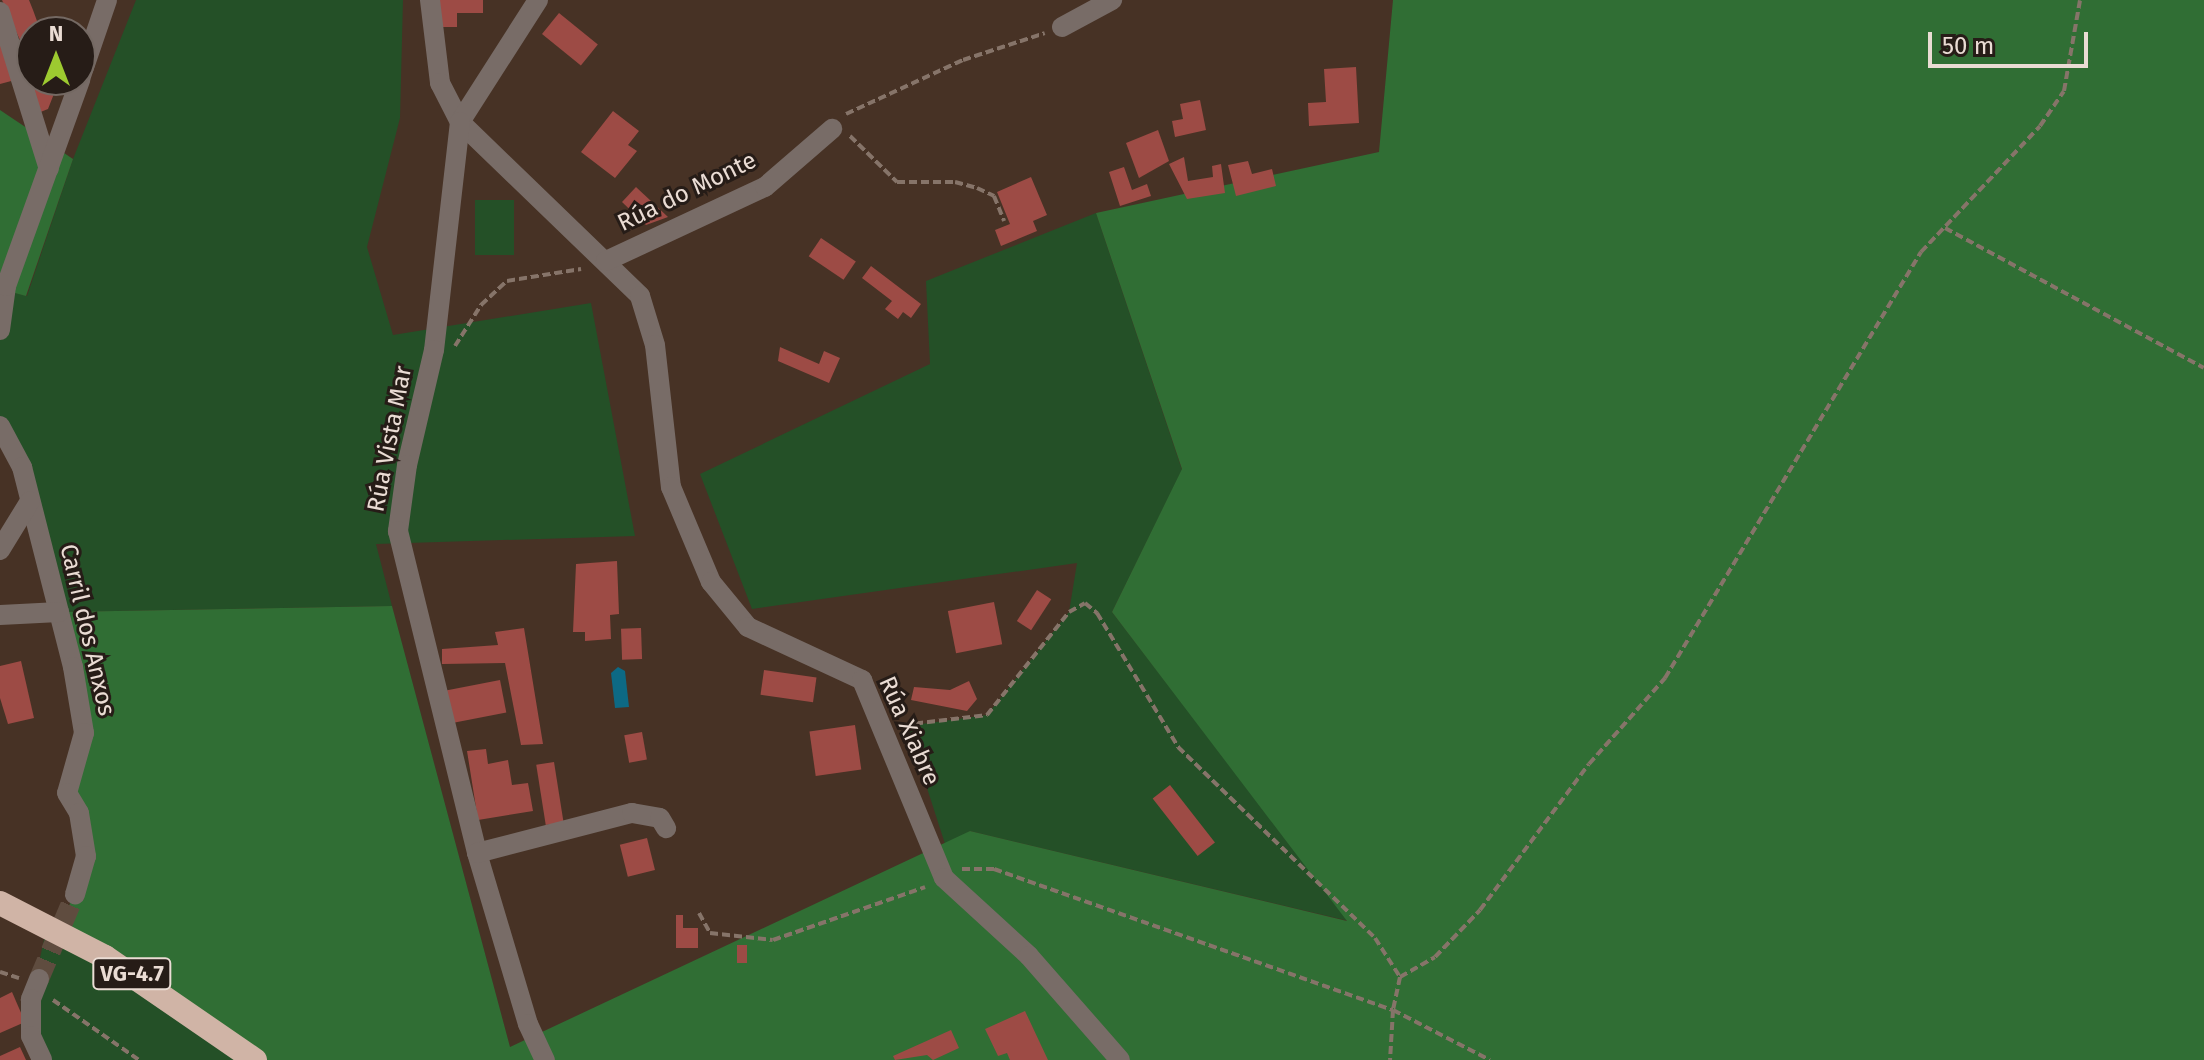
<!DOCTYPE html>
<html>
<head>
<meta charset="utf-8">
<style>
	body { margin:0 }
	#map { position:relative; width:2204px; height:1060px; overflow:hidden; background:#473225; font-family:"Fira Sans",sans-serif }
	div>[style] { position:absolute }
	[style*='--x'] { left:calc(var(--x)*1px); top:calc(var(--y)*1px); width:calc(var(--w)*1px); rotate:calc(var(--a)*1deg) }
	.green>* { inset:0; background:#245027; transform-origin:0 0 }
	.forest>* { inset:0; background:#306e34 }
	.water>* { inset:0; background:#0d6984 }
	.building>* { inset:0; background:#9d4b45; transform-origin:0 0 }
	.minor-tunnel>* { height:20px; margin-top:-10px; transform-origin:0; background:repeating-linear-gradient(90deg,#5f4c3f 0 20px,transparent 0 30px) }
	.path>* { height:4px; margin-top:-2px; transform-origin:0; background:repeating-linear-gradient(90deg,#867469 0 8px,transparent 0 12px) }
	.minor>* { height:20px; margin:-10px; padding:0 10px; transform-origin:10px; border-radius:10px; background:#786c67 }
	.highway>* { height:24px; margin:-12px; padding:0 12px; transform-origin:12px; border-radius:12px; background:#d0b4a6 }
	span { translate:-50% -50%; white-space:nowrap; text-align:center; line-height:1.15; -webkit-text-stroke:6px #261c17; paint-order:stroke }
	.shield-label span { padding:2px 6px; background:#261c17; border:2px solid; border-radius:6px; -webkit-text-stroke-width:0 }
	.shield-label { font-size:22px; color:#eadcd4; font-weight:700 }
	.street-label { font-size:24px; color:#eadcd4 }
	.north { position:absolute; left:16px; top:16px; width:80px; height:80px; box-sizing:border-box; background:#261c17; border:2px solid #746963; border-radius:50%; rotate:0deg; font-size:22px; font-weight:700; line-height:32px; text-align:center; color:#eadcd4 }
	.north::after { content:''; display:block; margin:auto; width:28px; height:36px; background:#9dca30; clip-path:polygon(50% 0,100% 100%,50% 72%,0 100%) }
	.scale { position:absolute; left:1928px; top:32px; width:160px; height:36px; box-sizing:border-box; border:4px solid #eadcd4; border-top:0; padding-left:10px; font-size:24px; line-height:28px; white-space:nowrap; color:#eadcd4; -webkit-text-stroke:6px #261c17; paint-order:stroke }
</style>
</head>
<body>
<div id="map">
	<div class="green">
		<div style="clip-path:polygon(136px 0,403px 0,400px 118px,367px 247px,393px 335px,591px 303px,635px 536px,376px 544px,392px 606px,59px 612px,30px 501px,0 444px,0 289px,27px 296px,73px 159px)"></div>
		<div style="left:475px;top:200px;width:39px;height:55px"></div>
		<div style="clip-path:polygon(1096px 213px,1182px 470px,1112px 612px,1349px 921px,970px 831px,946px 847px,907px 726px,987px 715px,1069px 612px,1077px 563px,752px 609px,700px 474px,930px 364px,926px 281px)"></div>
		<div style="clip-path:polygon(47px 926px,255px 1060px,42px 1060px,31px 999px)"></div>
	</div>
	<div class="forest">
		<div style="clip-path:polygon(1393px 0,2204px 0,2204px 1060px,255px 1060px,60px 933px,86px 856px,67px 793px,84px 733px,59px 612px,392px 606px,510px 1047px,970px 831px,1347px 921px,1112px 612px,1182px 469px,1096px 213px,1379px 152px)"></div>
		<div style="clip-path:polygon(0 110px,73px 159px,26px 296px,0 289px)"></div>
	</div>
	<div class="water">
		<div style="clip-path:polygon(618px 667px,625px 671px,629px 707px,615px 708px,611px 673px)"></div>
	</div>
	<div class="building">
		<div style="clip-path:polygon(2px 0,29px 0,33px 10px,41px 32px,32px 32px,32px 80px,59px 81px,48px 109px,38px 113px,16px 52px,24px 49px)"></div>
		<div style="clip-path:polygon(440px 0,483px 0,483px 13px,457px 13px,457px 27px,440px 27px)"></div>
		<div style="left:559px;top:13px;width:50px;height:27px;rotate:39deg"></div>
		<div style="clip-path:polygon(0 29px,15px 80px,0 84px)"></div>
		<div style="clip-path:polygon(1356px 67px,1359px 123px,1309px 126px,1308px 103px,1326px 102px,1324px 69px)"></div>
		<div style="clip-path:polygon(1200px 100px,1206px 130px,1175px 137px,1172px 121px,1183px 119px,1180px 104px)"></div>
		<div style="clip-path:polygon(613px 111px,639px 131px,628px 145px,637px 151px,615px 178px,581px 152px)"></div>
		<div style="clip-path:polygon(1158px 130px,1169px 161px,1139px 178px,1126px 143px)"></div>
		<div style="clip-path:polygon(1184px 157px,1188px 181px,1213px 177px,1212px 166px,1221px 164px,1225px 193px,1187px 199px,1169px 164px)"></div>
		<div style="clip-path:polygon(1248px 161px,1252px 174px,1272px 169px,1276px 186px,1236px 196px,1228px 165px)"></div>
		<div style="clip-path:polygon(1124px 167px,1132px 190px,1147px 184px,1151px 196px,1120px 206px,1109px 172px)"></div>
		<div style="clip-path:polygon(1031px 177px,1047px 215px,1033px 221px,1037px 231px,1001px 246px,995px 230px,1010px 224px,997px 192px)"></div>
		<div style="clip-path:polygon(636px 187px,668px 217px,646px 225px,622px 202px)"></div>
		<div style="left:821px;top:238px;width:42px;height:22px;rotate:34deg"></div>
		<div style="clip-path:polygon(871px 266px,921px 304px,911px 318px,903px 312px,898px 319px,885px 309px,892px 301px,862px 278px)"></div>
		<div style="clip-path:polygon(780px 347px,819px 364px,824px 351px,840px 358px,829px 383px,778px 361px)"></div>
		<div style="clip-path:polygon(617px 561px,619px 614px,610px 615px,611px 639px,585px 641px,585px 632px,573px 632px,576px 564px)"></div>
		<div style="left:1037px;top:590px;width:17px;height:37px;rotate:33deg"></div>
		<div style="left:994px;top:602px;width:43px;height:47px;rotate:79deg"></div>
		<div style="clip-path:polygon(524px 628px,543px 744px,521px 745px,505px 663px,442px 664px,442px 649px,498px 645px,495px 632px)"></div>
		<div style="left:641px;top:628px;width:31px;height:20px;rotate:88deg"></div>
		<div style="clip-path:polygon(21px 661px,34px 718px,8px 724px,0 698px,0 666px)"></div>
		<div style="left:764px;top:670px;width:53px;height:25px;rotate:8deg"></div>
		<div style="left:500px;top:680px;width:33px;height:55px;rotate:79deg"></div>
		<div style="clip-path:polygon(969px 681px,977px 699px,967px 711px,911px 700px,914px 687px,950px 690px)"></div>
		<div style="left:855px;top:725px;width:45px;height:46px;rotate:82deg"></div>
		<div style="left:642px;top:732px;width:28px;height:18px;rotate:80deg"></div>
		<div style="clip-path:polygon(486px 749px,488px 764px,508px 760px,512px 785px,528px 783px,533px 811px,478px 820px,467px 751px)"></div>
		<div style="left:554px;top:762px;width:61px;height:18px;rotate:81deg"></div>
		<div style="left:1170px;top:785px;width:73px;height:22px;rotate:52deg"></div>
		<div style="left:647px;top:838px;width:33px;height:28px;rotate:76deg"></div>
		<div style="clip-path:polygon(676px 915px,683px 915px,683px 928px,698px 928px,698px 948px,676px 948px)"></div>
		<div style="left:737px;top:945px;width:10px;height:18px"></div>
		<div style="clip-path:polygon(12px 992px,25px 1022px,0 1033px,0 998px)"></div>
		<div style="clip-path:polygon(1025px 1011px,1048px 1060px,1010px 1060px,1007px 1053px,998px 1056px,985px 1029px)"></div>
		<div style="clip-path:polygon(951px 1030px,959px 1048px,933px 1060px,927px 1055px,895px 1060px,893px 1056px)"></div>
		<div style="clip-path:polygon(20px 1047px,26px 1060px,0 1060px,0 1056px)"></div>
	</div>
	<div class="minor-tunnel">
		<div style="--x:39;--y:979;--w:92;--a:-67"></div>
	</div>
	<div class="path">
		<div style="--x:846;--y:114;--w:129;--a:-24.8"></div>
		<div style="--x:963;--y:60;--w:86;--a:-18.2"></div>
		<div style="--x:850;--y:136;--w:66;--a:44.4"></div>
		<div style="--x:897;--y:182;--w:58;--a:0"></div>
		<div style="--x:955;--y:182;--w:23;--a:15"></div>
		<div style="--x:977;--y:188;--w:19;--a:25"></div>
		<div style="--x:994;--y:196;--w:27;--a:68"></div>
		<div style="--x:1945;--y:228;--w:294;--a:28.4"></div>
		<div style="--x:455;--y:346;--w:49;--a:-57.6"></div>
		<div style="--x:481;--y:305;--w:35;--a:-43"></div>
		<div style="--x:507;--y:281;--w:75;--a:-9.2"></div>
		<div style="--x:903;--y:725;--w:85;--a:-6.8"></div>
		<div style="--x:987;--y:715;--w:132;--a:-51.5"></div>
		<div style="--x:1069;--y:612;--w:18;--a:-29"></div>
		<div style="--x:1085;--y:603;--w:16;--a:40"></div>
		<div style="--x:1097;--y:613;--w:157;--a:58.8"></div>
		<div style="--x:1178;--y:747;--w:274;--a:44.1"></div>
		<div style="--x:1375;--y:938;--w:46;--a:57.3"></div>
		<div style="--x:1400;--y:977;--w:34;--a:102"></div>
		<div style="--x:1393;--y:1010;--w:109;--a:27.3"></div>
		<div style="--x:962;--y:869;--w:32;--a:0"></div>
		<div style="--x:994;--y:869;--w:423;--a:19.5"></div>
		<div style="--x:1393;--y:1010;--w:50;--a:93.4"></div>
		<div style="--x:699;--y:913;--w:23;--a:61"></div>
		<div style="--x:710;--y:933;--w:63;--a:6.3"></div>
		<div style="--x:773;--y:940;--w:161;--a:-19.2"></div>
		<div style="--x:0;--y:972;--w:20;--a:18"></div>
		<div style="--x:1400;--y:977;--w:40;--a:-29.7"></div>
		<div style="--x:1435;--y:957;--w:65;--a:-46.2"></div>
		<div style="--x:1480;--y:910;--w:182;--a:-53.3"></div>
		<div style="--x:1589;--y:764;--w:115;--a:-48.5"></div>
		<div style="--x:1665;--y:678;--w:497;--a:-59"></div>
		<div style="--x:1921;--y:252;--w:173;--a:-46.6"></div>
		<div style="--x:2040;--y:126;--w:42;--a:-55.6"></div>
		<div style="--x:2064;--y:91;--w:92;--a:-80"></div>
		<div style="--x:53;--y:1000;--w:105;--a:34.9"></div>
	</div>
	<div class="minor">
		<div style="--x:430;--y:0;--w:84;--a:83.1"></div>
		<div style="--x:440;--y:83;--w:44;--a:62.9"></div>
		<div style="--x:460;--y:122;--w:250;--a:44"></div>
		<div style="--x:640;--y:296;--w:51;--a:73"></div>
		<div style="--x:655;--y:345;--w:143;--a:83.6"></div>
		<div style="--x:671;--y:487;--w:103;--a:67.2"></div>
		<div style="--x:711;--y:582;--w:58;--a:50.6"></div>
		<div style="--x:748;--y:627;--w:126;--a:24.9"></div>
		<div style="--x:862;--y:680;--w:214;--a:67.5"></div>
		<div style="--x:944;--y:878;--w:115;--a:42.5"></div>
		<div style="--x:1029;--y:956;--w:138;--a:48.8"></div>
		<div style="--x:538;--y:0;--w:145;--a:122.6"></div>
		<div style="--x:460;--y:122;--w:229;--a:96.5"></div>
		<div style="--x:434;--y:350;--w:118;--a:103.2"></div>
		<div style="--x:407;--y:465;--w:67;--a:97.8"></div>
		<div style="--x:398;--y:531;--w:332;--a:76.2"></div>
		<div style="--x:477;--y:853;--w:178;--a:73.4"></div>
		<div style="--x:528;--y:1024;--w:40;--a:65"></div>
		<div style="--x:0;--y:12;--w:164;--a:72.7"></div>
		<div style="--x:1062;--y:27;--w:57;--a:-28.4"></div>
		<div style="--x:80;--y:79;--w:83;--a:-71.1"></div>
		<div style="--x:606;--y:261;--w:175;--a:-25"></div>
		<div style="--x:765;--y:187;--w:89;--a:-40.9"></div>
		<div style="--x:0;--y:330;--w:44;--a:-82.2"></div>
		<div style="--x:6;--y:286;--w:219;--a:-70.2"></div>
		<div style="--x:0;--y:426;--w:47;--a:61.8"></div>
		<div style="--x:22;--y:467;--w:206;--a:75.7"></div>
		<div style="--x:73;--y:667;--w:67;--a:80.5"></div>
		<div style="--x:84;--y:733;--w:62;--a:105.8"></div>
		<div style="--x:67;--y:793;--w:23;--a:59"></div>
		<div style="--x:79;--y:813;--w:44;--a:80.8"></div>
		<div style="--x:86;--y:856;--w:40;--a:106"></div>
		<div style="--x:0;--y:550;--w:57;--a:-58.5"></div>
		<div style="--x:0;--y:615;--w:59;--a:-2.9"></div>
		<div style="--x:477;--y:853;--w:160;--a:-14.5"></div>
		<div style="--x:632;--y:813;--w:28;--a:10"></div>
		<div style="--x:660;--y:818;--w:12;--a:59"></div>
		<div style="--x:39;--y:979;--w:22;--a:112"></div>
		<div style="--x:31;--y:999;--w:37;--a:90"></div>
		<div style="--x:31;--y:1036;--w:26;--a:65"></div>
	</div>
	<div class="highway">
		<div style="--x:0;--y:903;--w:118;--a:27.2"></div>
		<div style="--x:105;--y:957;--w:182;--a:34.5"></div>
	</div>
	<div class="shield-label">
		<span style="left:132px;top:974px">VG-4.7</span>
	</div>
	<div class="street-label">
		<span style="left:687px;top:192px;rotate:-26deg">Rúa do Monte</span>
		<span style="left:390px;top:439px;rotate:-79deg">Rúa Vista Mar</span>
		<span style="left:87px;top:630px;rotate:77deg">Carril dos Anxos</span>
		<span style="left:909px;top:731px;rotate:66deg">Rúa Xiabre</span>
	</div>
	<div class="north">N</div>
	<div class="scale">50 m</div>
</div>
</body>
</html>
